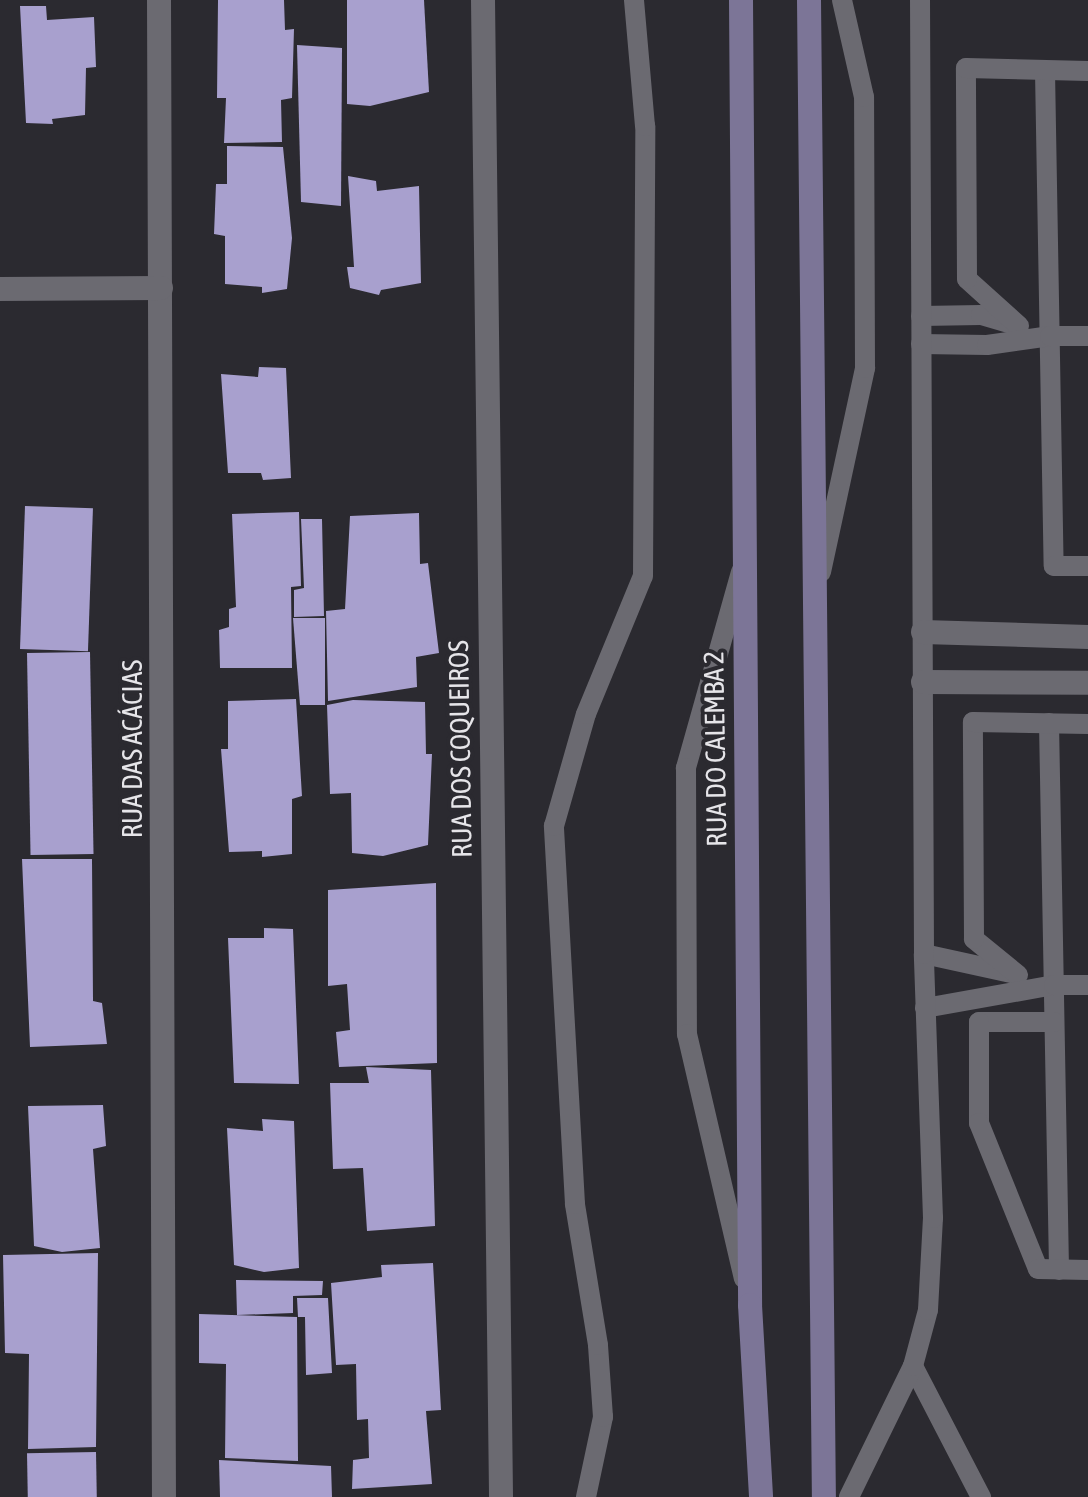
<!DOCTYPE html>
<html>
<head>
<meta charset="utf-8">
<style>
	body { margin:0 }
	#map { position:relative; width:1088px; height:1497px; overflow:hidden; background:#2b2a30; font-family:"Asap Condensed",sans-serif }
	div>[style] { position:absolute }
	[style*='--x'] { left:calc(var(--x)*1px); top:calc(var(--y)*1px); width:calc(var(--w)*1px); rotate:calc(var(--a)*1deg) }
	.building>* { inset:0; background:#a8a0ce; transform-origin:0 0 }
	.lane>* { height:20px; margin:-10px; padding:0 10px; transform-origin:10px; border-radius:10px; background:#6b6a71 }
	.street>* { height:24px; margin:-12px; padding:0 12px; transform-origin:12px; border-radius:12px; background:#6b6a71 }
	.secondary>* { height:24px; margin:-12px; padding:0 12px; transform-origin:12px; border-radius:12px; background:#7c7597 }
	span { translate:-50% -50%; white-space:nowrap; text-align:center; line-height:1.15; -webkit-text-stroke:8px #2b2a30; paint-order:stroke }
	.street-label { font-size:28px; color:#e6e5e9 }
</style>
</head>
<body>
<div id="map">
	<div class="building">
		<div style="clip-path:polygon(218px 0,284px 0,285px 30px,294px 29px,292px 98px,281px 100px,282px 142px,224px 143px,226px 98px,217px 98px)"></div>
		<div style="clip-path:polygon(347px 0,424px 0,429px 92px,370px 106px,347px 104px)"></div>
		<div style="clip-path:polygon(20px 6px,46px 6px,47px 20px,94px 17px,96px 67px,86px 68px,85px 115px,52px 119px,53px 124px,26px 123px)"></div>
		<div style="clip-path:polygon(297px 45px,342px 48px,341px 206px,301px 202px)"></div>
		<div style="clip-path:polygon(227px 146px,283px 147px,292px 238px,287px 289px,262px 293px,262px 287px,225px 284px,225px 236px,214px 234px,216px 184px,227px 184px)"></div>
		<div style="clip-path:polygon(348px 176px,376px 181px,377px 191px,419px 186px,421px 283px,381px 290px,379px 295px,350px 288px,347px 267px,354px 267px)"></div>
		<div style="clip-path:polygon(259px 367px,286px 368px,291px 478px,263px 480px,261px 473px,228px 473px,221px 374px,258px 377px)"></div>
		<div style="left:25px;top:506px;width:68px;height:143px;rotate:2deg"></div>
		<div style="clip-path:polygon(299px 512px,301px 586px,291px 587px,292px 668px,220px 668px,219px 630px,229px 627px,229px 609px,236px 607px,232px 514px)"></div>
		<div style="clip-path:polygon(419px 513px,420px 564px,428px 563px,439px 653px,416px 657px,417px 687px,328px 701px,326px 611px,345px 609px,350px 516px)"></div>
		<div style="clip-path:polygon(301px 519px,322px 519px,324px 616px,294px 617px,294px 590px,304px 588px)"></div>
		<div style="clip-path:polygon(293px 618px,325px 618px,325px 705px,300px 705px)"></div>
		<div style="left:90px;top:652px;width:202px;height:63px;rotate:89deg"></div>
		<div style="clip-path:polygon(296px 699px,302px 796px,292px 799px,292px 854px,262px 857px,262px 851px,229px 852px,221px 749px,228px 749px,228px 701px)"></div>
		<div style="clip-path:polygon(353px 700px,425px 702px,426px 754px,432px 754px,428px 845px,383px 856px,352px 853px,351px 793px,330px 794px,327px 705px)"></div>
		<div style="clip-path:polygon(22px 859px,92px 859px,93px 1001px,102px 1003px,107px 1044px,30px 1047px)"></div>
		<div style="clip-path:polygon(436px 883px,437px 1063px,339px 1067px,336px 1032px,350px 1030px,347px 984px,328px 986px,328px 890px)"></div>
		<div style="clip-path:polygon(264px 928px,293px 929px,299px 1084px,234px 1083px,228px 938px,264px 938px)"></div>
		<div style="clip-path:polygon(366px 1067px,431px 1070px,435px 1226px,367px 1231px,363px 1168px,333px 1169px,330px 1083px,369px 1083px)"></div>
		<div style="clip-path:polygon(103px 1105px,106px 1146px,93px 1149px,100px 1248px,62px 1252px,34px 1246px,28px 1106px)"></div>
		<div style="clip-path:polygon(262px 1119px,294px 1121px,299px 1268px,264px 1272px,234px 1265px,227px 1128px,263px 1131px)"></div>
		<div style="clip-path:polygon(98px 1253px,96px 1447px,28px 1449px,29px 1354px,5px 1353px,3px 1255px)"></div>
		<div style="clip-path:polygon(433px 1263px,441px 1410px,426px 1411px,432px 1484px,352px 1489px,353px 1460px,369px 1458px,368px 1419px,357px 1420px,356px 1364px,336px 1365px,331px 1283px,382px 1277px,381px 1265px)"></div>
		<div style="clip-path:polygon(236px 1280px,323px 1281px,322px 1295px,293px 1296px,293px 1313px,237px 1315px)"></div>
		<div style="clip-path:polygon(297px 1298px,328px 1298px,332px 1373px,306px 1375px,305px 1317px,298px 1317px)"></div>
		<div style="clip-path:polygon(199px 1314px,297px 1317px,298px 1461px,225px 1458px,226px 1364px,199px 1363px)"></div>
		<div style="left:96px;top:1452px;width:45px;height:69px;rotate:89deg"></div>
		<div style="clip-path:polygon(219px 1460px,331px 1466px,332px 1497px,220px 1497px)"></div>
	</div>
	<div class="lane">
		<div style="--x:1045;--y:71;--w:495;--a:89"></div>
		<div style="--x:1054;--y:566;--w:34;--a:0"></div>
		<div style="--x:921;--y:316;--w:60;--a:-1"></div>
		<div style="--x:981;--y:315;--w:32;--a:16"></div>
		<div style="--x:1019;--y:326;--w:70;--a:-137.9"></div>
		<div style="--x:967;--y:279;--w:211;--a:-90.3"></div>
		<div style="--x:966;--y:68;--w:122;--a:1.4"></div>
		<div style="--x:921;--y:344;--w:66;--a:0.9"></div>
		<div style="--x:987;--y:345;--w:64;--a:-8.1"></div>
		<div style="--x:1050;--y:336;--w:38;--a:0"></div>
		<div style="--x:741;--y:572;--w:204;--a:105.7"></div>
		<div style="--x:686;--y:768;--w:266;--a:89.8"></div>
		<div style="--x:687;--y:1034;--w:251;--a:76.9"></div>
		<div style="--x:821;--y:572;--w:209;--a:-77.8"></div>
		<div style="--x:865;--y:368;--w:271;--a:-90.2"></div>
		<div style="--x:864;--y:97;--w:99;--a:-102.8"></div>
		<div style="--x:1049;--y:723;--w:547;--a:88.95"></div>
		<div style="--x:924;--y:954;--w:89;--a:12.3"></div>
		<div style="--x:1018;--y:975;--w:57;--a:-140.7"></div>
		<div style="--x:974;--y:939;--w:217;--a:-90.3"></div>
		<div style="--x:973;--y:722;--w:115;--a:1"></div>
		<div style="--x:925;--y:1008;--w:131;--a:-10.1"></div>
		<div style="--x:1054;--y:985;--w:34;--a:0"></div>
		<div style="--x:1054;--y:1022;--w:75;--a:180"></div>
		<div style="--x:979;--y:1022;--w:101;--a:90"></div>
		<div style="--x:979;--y:1123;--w:157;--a:68"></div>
		<div style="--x:1038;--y:1269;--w:50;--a:1.1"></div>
		<div style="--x:913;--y:1366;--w:148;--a:62.6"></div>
		<div style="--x:586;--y:1497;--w:82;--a:-78"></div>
		<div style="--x:603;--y:1417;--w:72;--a:-94"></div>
		<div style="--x:598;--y:1345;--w:143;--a:-99.3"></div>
		<div style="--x:575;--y:1204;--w:379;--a:-93.2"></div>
		<div style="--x:554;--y:826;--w:116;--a:-74.1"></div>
		<div style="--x:586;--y:714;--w:149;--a:-67.6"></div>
		<div style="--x:643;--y:576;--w:450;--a:-89.7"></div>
		<div style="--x:645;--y:126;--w:126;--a:-95"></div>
		<div style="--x:849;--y:1497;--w:146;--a:-64"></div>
		<div style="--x:913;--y:1366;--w:58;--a:-75"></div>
		<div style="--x:928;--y:1310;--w:92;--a:-86.9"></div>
		<div style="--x:933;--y:1218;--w:264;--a:-92"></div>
		<div style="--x:924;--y:954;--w:954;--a:-90.24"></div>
	</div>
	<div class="street">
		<div style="--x:159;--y:0;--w:1497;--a:89.81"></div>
		<div style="--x:483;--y:0;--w:1497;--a:89.31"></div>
		<div style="--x:0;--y:289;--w:161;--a:-0.4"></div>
		<div style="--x:923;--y:632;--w:165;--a:1.7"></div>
		<div style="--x:923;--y:682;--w:165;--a:0.3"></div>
	</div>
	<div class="secondary">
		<div style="--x:741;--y:0;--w:1305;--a:89.6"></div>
		<div style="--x:750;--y:1305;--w:192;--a:86.7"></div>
		<div style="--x:809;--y:0;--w:1497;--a:89.43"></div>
	</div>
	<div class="street-label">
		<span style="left:132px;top:749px;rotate:-90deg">RUA DAS ACÁCIAS</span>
		<span style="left:460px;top:749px;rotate:-91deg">RUA DOS COQUEIROS</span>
		<span style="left:715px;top:749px;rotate:-91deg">RUA DO CALEMBA 2</span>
	</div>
</div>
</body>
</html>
